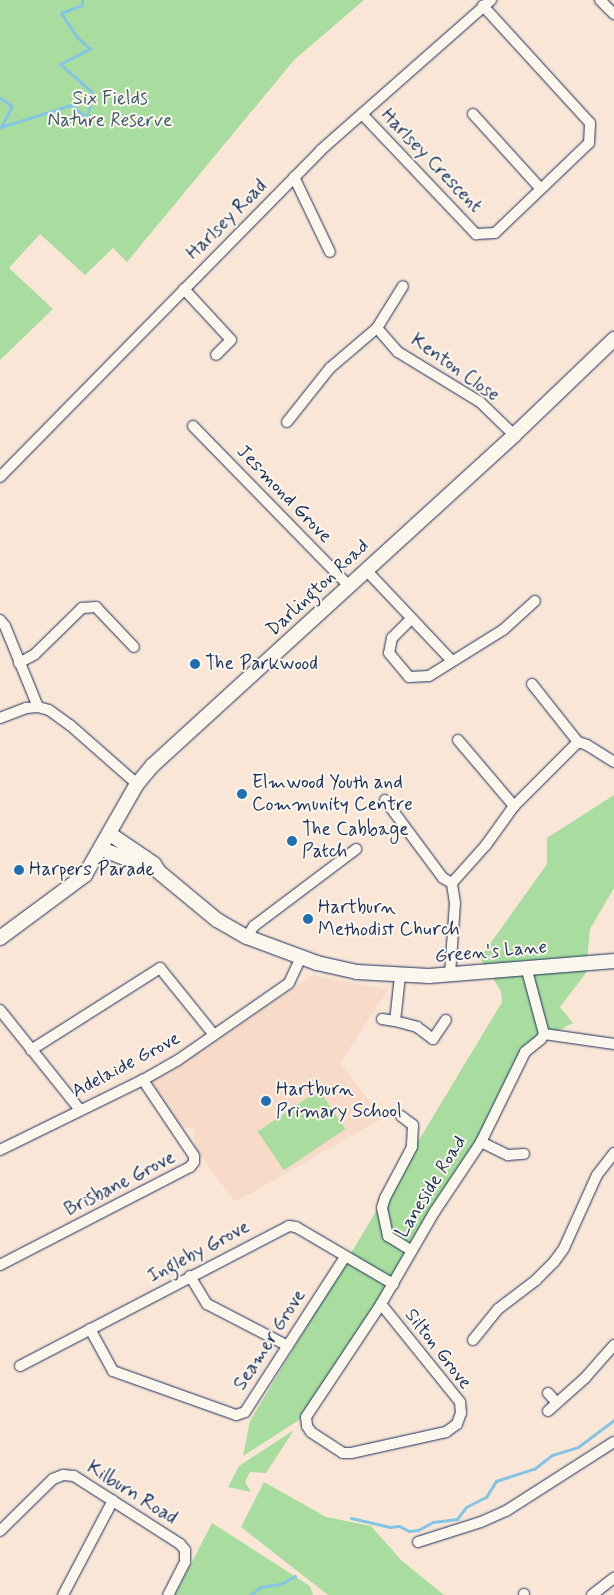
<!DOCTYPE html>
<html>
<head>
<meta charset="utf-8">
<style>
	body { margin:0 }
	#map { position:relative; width:614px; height:1595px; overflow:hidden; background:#f9e6d7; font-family:Mynerve,sans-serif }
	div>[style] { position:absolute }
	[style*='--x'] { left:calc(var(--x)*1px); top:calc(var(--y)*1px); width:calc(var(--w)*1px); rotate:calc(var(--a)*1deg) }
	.built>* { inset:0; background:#f7dac8 }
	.green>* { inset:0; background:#a9dd9f; transform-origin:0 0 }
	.stream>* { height:3px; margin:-1.5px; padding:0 1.5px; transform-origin:1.5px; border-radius:1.5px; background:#84c5e5 }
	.roads { filter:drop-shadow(0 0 1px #1b2f5e) drop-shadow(0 0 1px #1b2f5e) }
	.street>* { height:10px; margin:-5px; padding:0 5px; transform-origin:5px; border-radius:5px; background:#fbf7ec }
	.secondary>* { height:14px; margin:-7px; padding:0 7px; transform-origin:7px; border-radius:7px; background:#fbf7ec }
	.dots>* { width:14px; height:14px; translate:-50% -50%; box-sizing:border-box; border:2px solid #fbf7ec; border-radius:50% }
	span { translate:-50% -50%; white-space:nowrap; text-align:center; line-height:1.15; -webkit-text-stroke:4px #fbf7ec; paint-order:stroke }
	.park-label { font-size:19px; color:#3e5a6e }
	.street-label { font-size:19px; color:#1b2f5e }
	.poi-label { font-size:19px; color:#1b2f5e }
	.left { translate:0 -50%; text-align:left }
</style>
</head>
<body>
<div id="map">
	<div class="built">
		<div style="clip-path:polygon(313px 975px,388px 990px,340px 1063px,383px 1118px,237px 1201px,233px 1200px,194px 1146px,195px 1129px,181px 1127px,150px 1083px,174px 1070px)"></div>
	</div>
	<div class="green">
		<div style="clip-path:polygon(0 0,364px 0,294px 60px,127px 262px,113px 248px,85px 275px,40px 234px,9px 268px,53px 309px,0 360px)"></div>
		<div style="clip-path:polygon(614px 795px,614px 888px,590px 929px,586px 973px,560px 1007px,573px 1023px,532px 1045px,534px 1048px,479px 1143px,302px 1418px,243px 1456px,250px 1421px,502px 1002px,501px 991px,480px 958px,547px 864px,547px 838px)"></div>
		<div style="left:319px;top:1090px;width:47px;height:74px;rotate:56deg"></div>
		<div style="clip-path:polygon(294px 1430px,266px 1473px,250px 1472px,245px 1482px,251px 1492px,228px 1487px,239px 1466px)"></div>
		<div style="clip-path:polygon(264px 1482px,326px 1517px,371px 1526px,401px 1560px,444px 1595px,328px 1595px,241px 1527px)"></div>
		<div style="clip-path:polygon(212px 1523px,310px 1586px,313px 1595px,175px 1595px)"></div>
	</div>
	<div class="stream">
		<div style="--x:0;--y:98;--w:14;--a:34"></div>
		<div style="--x:12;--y:106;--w:24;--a:118"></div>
		<div style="--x:1;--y:127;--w:73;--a:-17.4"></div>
		<div style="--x:71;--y:105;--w:21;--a:39"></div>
		<div style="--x:87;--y:118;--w:26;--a:-79"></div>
		<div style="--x:92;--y:92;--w:43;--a:-138.8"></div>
		<div style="--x:60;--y:64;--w:34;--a:-27"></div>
		<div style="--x:90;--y:49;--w:18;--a:-137"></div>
		<div style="--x:77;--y:37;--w:29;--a:-124"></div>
		<div style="--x:61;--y:13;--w:22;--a:-21"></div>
		<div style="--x:82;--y:5;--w:5;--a:-90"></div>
		<div style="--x:351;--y:1518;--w:39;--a:13"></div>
		<div style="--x:389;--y:1527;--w:10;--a:-6"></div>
		<div style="--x:399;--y:1526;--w:11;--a:27"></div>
		<div style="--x:409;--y:1531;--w:9;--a:-6"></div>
		<div style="--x:418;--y:1530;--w:17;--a:-28"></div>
		<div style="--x:433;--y:1522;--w:24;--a:-7"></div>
		<div style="--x:457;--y:1519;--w:15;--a:-53"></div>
		<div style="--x:466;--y:1507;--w:22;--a:-27"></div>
		<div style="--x:486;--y:1497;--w:19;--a:-58"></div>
		<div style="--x:496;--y:1481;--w:40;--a:-18"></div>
		<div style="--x:534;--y:1469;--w:23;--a:-38"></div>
		<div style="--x:552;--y:1455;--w:27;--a:-17"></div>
		<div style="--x:578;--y:1447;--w:45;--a:-36.9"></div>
		<div style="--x:250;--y:1595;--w:14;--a:-36"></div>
		<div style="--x:261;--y:1587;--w:20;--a:-9"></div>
		<div style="--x:281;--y:1584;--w:16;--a:-30"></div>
	</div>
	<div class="roads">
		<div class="street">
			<div style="--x:600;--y:0;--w:20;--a:45"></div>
			<div style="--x:362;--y:114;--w:166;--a:46.5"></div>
			<div style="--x:476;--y:234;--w:19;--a:-3"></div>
			<div style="--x:495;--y:233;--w:130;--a:-43.8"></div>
			<div style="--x:589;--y:143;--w:20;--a:-87"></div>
			<div style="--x:590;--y:123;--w:159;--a:-132.4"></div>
			<div style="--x:473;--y:114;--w:101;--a:47.8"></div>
			<div style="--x:294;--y:177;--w:83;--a:64.4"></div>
			<div style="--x:184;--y:289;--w:69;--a:47.3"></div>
			<div style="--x:231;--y:340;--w:21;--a:135"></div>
			<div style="--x:377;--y:328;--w:49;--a:-58.2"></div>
			<div style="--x:287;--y:422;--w:69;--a:-51.5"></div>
			<div style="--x:330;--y:368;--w:62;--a:-40.4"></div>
			<div style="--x:377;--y:328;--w:32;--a:49"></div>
			<div style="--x:398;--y:352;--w:96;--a:31.4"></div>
			<div style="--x:480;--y:402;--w:47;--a:44.1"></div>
			<div style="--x:193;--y:426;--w:223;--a:45.7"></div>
			<div style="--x:0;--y:477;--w:458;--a:-45.5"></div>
			<div style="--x:321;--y:150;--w:227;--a:-41.4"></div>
			<div style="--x:366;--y:570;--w:125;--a:46.6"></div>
			<div style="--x:411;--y:619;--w:27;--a:135"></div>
			<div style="--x:392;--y:638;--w:15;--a:101"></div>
			<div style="--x:389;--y:653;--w:31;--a:50"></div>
			<div style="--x:409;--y:677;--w:20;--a:-3"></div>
			<div style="--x:429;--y:676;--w:87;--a:-31.9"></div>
			<div style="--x:503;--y:630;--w:43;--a:-42.2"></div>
			<div style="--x:0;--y:620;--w:8;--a:50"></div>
			<div style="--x:5;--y:626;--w:87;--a:67.8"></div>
			<div style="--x:19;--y:663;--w:18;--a:-29"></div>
			<div style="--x:35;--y:654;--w:66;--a:-44.4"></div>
			<div style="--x:82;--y:608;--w:14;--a:-4"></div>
			<div style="--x:96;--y:607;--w:55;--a:46.5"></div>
			<div style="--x:532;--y:684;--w:74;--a:51.6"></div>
			<div style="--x:0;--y:718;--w:28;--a:-21"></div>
			<div style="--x:26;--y:708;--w:12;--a:-5"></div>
			<div style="--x:38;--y:707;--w:11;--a:15"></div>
			<div style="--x:49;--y:710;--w:26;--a:36"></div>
			<div style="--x:70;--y:725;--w:89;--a:41.4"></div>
			<div style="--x:458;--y:740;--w:87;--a:49.7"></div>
			<div style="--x:578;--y:742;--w:9;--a:18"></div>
			<div style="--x:587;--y:745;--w:32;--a:32"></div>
			<div style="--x:385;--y:800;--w:97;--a:53.4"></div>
			<div style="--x:443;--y:878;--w:10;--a:29"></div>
			<div style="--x:247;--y:937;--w:13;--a:-58"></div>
			<div style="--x:254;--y:926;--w:128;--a:-37"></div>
			<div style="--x:450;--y:974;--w:71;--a:-86"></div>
			<div style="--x:455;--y:903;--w:20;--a:-99"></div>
			<div style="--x:452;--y:883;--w:51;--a:-48.2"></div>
			<div style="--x:486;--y:845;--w:48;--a:-54.3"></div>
			<div style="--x:514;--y:806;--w:91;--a:-45"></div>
			<div style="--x:400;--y:976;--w:45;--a:96.3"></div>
			<div style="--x:395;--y:1021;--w:23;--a:15"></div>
			<div style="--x:417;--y:1027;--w:20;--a:37"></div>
			<div style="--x:433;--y:1039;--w:23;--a:-56"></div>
			<div style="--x:0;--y:1010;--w:128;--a:51.3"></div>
			<div style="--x:382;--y:1019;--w:13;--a:9"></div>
			<div style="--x:544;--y:1034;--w:71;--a:8.1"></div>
			<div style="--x:31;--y:1050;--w:153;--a:-32.4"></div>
			<div style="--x:160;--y:968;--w:86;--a:51.1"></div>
			<div style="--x:401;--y:1116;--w:15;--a:37"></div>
			<div style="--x:413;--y:1125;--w:22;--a:93"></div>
			<div style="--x:412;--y:1147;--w:58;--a:117.9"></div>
			<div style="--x:385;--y:1198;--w:10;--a:107"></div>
			<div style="--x:382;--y:1208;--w:29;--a:78"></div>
			<div style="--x:388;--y:1236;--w:28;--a:32"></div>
			<div style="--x:481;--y:1142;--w:30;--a:26"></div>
			<div style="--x:508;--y:1155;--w:16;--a:-4"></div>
			<div style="--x:0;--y:1150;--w:159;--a:-26.1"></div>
			<div style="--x:143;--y:1080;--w:40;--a:-29.7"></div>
			<div style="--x:178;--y:1060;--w:135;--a:-34.7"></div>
			<div style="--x:289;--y:983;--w:29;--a:-65"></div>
			<div style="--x:0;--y:1265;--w:214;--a:-27.3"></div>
			<div style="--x:190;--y:1167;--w:6;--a:-51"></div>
			<div style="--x:194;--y:1162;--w:6;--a:-90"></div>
			<div style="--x:194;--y:1156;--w:92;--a:-123.9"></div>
			<div style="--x:190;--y:1276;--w:33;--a:59"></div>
			<div style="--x:207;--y:1304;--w:91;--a:27.4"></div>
			<div style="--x:381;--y:1304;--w:126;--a:51.1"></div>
			<div style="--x:460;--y:1402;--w:11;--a:85"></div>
			<div style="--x:461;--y:1413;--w:12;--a:110"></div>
			<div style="--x:457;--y:1424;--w:14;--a:144"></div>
			<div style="--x:446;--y:1432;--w:97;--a:167.5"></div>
			<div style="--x:351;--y:1453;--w:8;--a:180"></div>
			<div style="--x:343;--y:1453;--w:38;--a:-147"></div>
			<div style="--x:311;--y:1432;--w:7;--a:-124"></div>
			<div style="--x:307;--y:1426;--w:9;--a:-96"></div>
			<div style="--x:306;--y:1417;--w:136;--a:-56.4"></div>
			<div style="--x:381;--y:1304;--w:108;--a:-59.9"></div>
			<div style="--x:435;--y:1211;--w:83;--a:-56.3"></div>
			<div style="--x:481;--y:1142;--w:100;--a:-63.9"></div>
			<div style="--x:525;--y:1052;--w:21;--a:-39"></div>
			<div style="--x:541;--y:1039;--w:6;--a:-59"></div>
			<div style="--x:544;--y:1034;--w:69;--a:-105"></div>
			<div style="--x:90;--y:1329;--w:48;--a:61.3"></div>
			<div style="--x:113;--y:1371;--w:131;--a:19.7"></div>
			<div style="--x:236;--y:1415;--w:9;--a:-18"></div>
			<div style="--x:245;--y:1412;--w:184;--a:-57.2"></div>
			<div style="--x:473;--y:1340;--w:40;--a:-51"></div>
			<div style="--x:498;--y:1309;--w:48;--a:-37.3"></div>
			<div style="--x:536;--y:1280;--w:25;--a:-45"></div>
			<div style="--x:554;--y:1262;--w:17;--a:-54"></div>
			<div style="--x:564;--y:1248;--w:80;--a:-65.7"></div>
			<div style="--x:597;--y:1175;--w:28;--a:-52"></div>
			<div style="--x:20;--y:1366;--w:303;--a:-27.5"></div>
			<div style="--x:289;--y:1226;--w:7;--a:8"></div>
			<div style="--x:296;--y:1227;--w:113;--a:30.4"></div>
			<div style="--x:548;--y:1393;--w:12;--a:48"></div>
			<div style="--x:548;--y:1411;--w:50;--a:-41.7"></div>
			<div style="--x:585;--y:1378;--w:44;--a:-48.7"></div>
			<div style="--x:0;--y:1531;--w:74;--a:-44.5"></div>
			<div style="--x:53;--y:1479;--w:11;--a:-22"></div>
			<div style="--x:63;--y:1475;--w:11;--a:5"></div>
			<div style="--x:74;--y:1476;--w:126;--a:32.7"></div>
			<div style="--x:180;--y:1544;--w:8;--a:50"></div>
			<div style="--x:185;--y:1550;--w:12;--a:90"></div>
			<div style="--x:185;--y:1562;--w:37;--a:117"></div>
			<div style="--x:418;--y:1542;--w:66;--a:-17.6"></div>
			<div style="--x:481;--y:1522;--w:27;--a:-24"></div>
			<div style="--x:506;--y:1511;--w:128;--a:-32.6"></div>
			<div style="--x:524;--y:1594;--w:1;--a:90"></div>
			<div style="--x:63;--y:1595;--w:107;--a:-62.2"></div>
			<div style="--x:592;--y:1595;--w:28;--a:-38"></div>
		</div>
		<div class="secondary">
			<div style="--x:110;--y:834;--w:53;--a:34.3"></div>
			<div style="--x:154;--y:864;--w:9;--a:58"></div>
			<div style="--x:159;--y:872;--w:75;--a:39.6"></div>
			<div style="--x:217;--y:920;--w:34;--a:30"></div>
			<div style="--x:247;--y:937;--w:75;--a:20.4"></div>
			<div style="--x:317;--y:963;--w:41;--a:12.7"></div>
			<div style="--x:357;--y:972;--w:72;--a:3.2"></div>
			<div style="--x:429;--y:976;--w:186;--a:-4.6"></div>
			<div style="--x:102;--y:849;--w:43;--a:21.8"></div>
			<div style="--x:0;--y:938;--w:106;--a:-36.5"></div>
			<div style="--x:85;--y:875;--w:105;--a:-60.3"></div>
			<div style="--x:137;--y:784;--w:25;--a:-50"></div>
			<div style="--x:153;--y:765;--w:489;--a:-42.4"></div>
			<div style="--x:514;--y:435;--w:139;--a:-43.8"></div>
		</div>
	</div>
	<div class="dots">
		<div style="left:195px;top:664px;background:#1f6fb2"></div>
		<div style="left:242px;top:794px;background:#1f6fb2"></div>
		<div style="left:292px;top:841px;background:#1f6fb2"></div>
		<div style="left:19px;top:870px;background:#1f6fb2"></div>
		<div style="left:308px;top:919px;background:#1f6fb2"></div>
		<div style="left:266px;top:1101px;background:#1f6fb2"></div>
	</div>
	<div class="park-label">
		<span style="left:110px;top:110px">Six Fields<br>Nature Reserve</span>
	</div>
	<div class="street-label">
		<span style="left:431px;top:161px;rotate:46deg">Harlsey Crescent</span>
		<span style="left:227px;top:220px;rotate:-45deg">Harlsey Road</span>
		<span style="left:455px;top:368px;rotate:35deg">Kenton Close</span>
		<span style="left:284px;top:494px;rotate:46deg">Jesmond Grove</span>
		<span style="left:318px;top:588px;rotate:-43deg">Darlington Road</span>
		<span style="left:491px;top:952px;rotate:-5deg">Green's Lane</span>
		<span style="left:126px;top:1065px;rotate:-28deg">Adelaide Grove</span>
		<span style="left:120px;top:1184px;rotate:-27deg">Brisbane Grove</span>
		<span style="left:431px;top:1187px;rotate:-58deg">Laneside Road</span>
		<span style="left:199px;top:1252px;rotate:-28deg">Ingleby Grove</span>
		<span style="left:270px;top:1340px;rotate:-57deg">Seamer Grove</span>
		<span style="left:438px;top:1349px;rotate:52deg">Silton Grove</span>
		<span style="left:132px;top:1493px;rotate:32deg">Kilburn Road</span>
	</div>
	<div class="poi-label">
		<span class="left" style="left:205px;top:664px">The Parkwood</span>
		<span class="left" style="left:252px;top:794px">Elmwood Youth and<br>Community Centre</span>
		<span class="left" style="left:302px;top:841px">The Cabbage<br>Patch</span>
		<span class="left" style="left:29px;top:870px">Harpers Parade</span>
		<span class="left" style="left:318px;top:919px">Hartburn<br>Methodist Church</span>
		<span class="left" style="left:276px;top:1101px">Hartburn<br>Primary School</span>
	</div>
</div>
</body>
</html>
